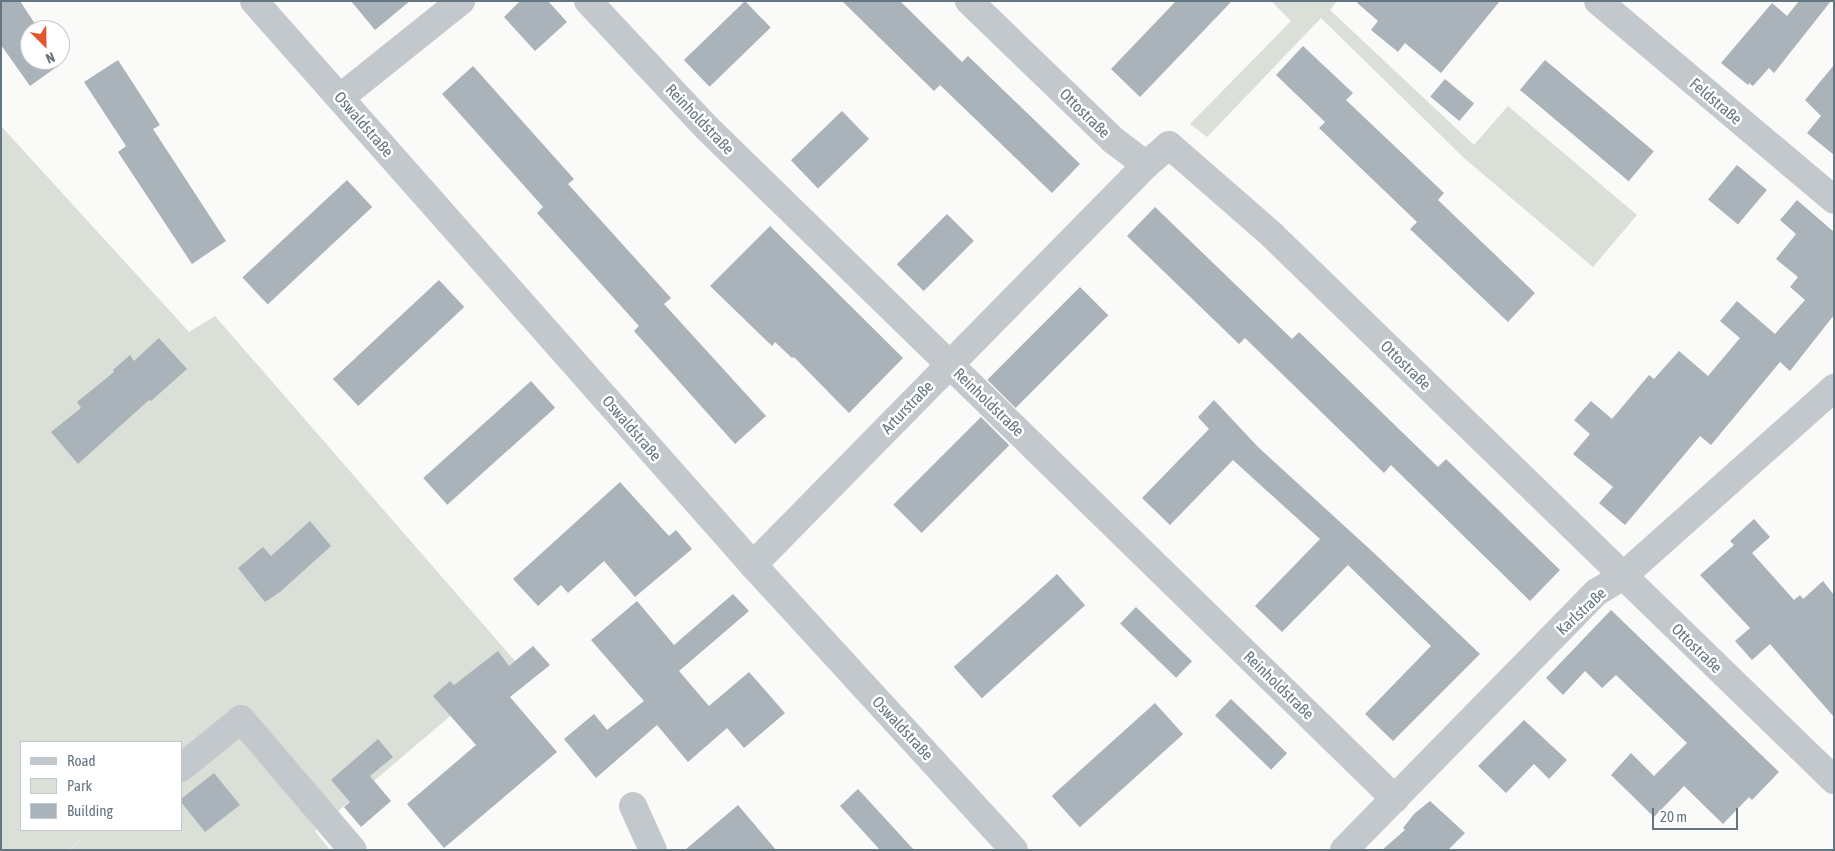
<!DOCTYPE html>
<html>
<head>
<meta charset="utf-8">
<style>
	body { margin:0 }
	#map { position:relative; width:1835px; height:851px; overflow:hidden; background:#fafaf8; font-family:"Asap Condensed",sans-serif }
	div>[style] { position:absolute }
	[style*='--x'] { left:calc(var(--x)*1px); top:calc(var(--y)*1px); width:calc(var(--w)*1px); rotate:calc(var(--a)*1deg) }
	.green>* { inset:0; background:#dadfd7 }
	.building>* { inset:0; background:#aab3b9; transform-origin:0 0 }
	.minor>* { height:28px; margin:-14px; padding:0 14px; transform-origin:14px; border-radius:14px; background:#c3c8cc }
	span { translate:-50% -50%; white-space:nowrap; text-align:center; line-height:1.15; -webkit-text-stroke:5px #fff; paint-order:stroke }
	.street-label { font-size:16px; color:#657683 }
	.frame { position:absolute; inset:0; border:2px solid #657683; pointer-events:none }
	.legend { position:absolute; left:20px; top:741px; width:162px; height:90px; box-sizing:border-box; background:#fff; border:1px solid #c1c8cd; margin:0; padding:6px 9px; list-style:none; font-size:15px; color:#657683 }
	.legend li { display:flex; align-items:center; gap:10px; height:25px }
	.legend b { width:25px; border:1px solid #c1c8cd }
	.north { position:absolute; left:20px; top:20px; width:50px; height:50px; box-sizing:border-box; background:#fff; border:1px solid #c1c8cd; border-radius:50%; rotate:157deg; font-size:14px; font-weight:700; line-height:20px; text-align:center; color:#657683 }
	.north::after { content:''; display:block; margin:auto; width:18px; height:22px; background:#e4572e; clip-path:polygon(50% 0,100% 100%,50% 72%,0 100%) }
	.scale { position:absolute; left:1652px; top:808px; width:86px; height:22px; box-sizing:border-box; border:2px solid #657683; border-top:0; padding-left:6px; font-size:15px; line-height:18px; white-space:nowrap; color:#657683; -webkit-text-stroke:4px #fff; paint-order:stroke }
</style>
</head>
<body>
<div id="map">
	<div class="green">
		<div style="clip-path:polygon(1271px 1px,1337px 1px,1330px 10px,1474px 145px,1508px 106px,1637px 215px,1593px 267px,1464px 158px,1321px 18px,1207px 137px,1190px 124px,1291px 21px)"></div>
		<div style="clip-path:polygon(evenodd,1px 126px,189px 332px,215px 316px,515px 661px,315px 831px,330px 850px,70px 850px,85px 836px,69px 850px,1px 850px,1px 126px,21px 742px,181px 742px,181px 830px,21px 830px,21px 742px)"></div>
	</div>
	<div class="building">
		<div style="clip-path:polygon(1px 1px,20px 1px,39px 30px,30px 30px,30px 60px,58px 60px,58px 66px,30px 86px,1px 45px)"></div>
		<div style="clip-path:polygon(351px 1px,410px 1px,375px 30px)"></div>
		<div style="clip-path:polygon(520px 1px,548px 1px,567px 22px,535px 51px,504px 17px)"></div>
		<div style="left:745px;top:1px;width:37px;height:85px;rotate:46deg"></div>
		<div style="clip-path:polygon(842px 1px,900px 1px,962px 62px,968px 56px,1080px 164px,1052px 193px,940px 85px,934px 91px)"></div>
		<div style="clip-path:polygon(1176px 1px,1232px 1px,1140px 97px,1111px 69px)"></div>
		<div style="clip-path:polygon(1355px 1px,1500px 1px,1441px 73px,1405px 43px,1398px 52px,1371px 30px,1378px 21px)"></div>
		<div style="clip-path:polygon(1799px 1px,1831px 1px,1774px 73px,1769px 68px,1753px 86px,1749px 83px,1748px 85px,1721px 63px,1772px 3px,1787px 16px)"></div>
		<div style="clip-path:polygon(1303px 46px,1353px 93px,1346px 100px,1444px 193px,1438px 200px,1535px 293px,1508px 322px,1410px 229px,1417px 222px,1319px 128px,1325px 122px,1276px 75px)"></div>
		<div style="clip-path:polygon(118px 60px,160px 125px,153px 129px,226px 241px,192px 264px,118px 152px,126px 146px,84px 82px)"></div>
		<div style="left:1545px;top:60px;width:142px;height:39px;rotate:40deg"></div>
		<div style="clip-path:polygon(1834px 65px,1834px 155px,1807px 133px,1821px 116px,1805px 100px)"></div>
		<div style="clip-path:polygon(473px 66px,574px 179px,568px 184px,671px 298px,664px 304px,766px 416px,735px 444px,634px 331px,639px 326px,537px 213px,543px 207px,442px 94px)"></div>
		<div style="left:1445px;top:79px;width:38px;height:23px;rotate:40deg"></div>
		<div style="left:842px;top:111px;width:39px;height:71px;rotate:46deg"></div>
		<div style="left:1737px;top:165px;width:39px;height:45px;rotate:40deg"></div>
		<div style="left:347px;top:180px;width:37px;height:143px;rotate:47deg"></div>
		<div style="clip-path:polygon(1797px 200px,1834px 232px,1834px 315px,1790px 371px,1780px 362px,1711px 445px,1700px 436px,1625px 525px,1599px 503px,1613px 487px,1573px 454px,1590px 434px,1574px 420px,1591px 401px,1612px 419px,1649px 375px,1654px 379px,1679px 351px,1708px 376px,1740px 338px,1720px 321px,1737px 301px,1775px 334px,1805px 300px,1790px 287px,1798px 277px,1776px 259px,1796px 234px,1780px 220px)"></div>
		<div style="clip-path:polygon(1155px 207px,1292px 339px,1299px 332px,1438px 467px,1446px 459px,1560px 570px,1530px 601px,1391px 465px,1384px 473px,1245px 338px,1239px 344px,1127px 236px)"></div>
		<div style="left:947px;top:214px;width:38px;height:71px;rotate:45deg"></div>
		<div style="clip-path:polygon(770px 226px,903px 358px,849px 413px,794px 357px,792px 358px,775px 342px,772px 346px,710px 286px)"></div>
		<div style="left:439px;top:280px;width:37px;height:145px;rotate:47deg"></div>
		<div style="left:1080px;top:287px;width:40px;height:131px;rotate:45deg"></div>
		<div style="clip-path:polygon(159px 338px,187px 369px,151px 401px,149px 400px,78px 464px,51px 432px,81px 408px,77px 402px,114px 372px,113px 370px,130px 355px,134px 361px)"></div>
		<div style="left:531px;top:381px;width:36px;height:145px;rotate:48deg"></div>
		<div style="clip-path:polygon(1214px 400px,1258px 447px,1375px 554px,1480px 654px,1393px 741px,1365px 714px,1431px 646px,1348px 565px,1282px 632px,1255px 606px,1320px 539px,1233px 460px,1170px 525px,1142px 498px,1209px 429px,1198px 417px)"></div>
		<div style="left:981px;top:417px;width:40px;height:124px;rotate:45deg"></div>
		<div style="clip-path:polygon(620px 482px,669px 536px,676px 530px,692px 549px,635px 597px,604px 561px,568px 593px,561px 585px,538px 606px,513px 579px)"></div>
		<div style="clip-path:polygon(1754px 519px,1770px 537px,1752px 553px,1794px 600px,1800px 595px,1803px 599px,1823px 581px,1834px 595px,1834px 717px,1770px 644px,1752px 660px,1735px 641px,1750px 628px,1700px 575px,1734px 545px,1730px 541px)"></div>
		<div style="clip-path:polygon(310px 521px,331px 546px,280px 592px,265px 602px,238px 568px,263px 547px,271px 556px)"></div>
		<div style="left:1057px;top:574px;width:42px;height:139px;rotate:48deg"></div>
		<div style="clip-path:polygon(733px 594px,749px 611px,679px 671px,709px 706px,749px 672px,785px 713px,744px 748px,727px 728px,688px 762px,657px 725px,596px 778px,564px 739px,594px 714px,607px 730px,644px 701px,591px 640px,637px 601px,674px 645px)"></div>
		<div style="left:1136px;top:607px;width:78px;height:23px;rotate:44deg"></div>
		<div style="clip-path:polygon(1611px 610px,1779px 772px,1752px 800px,1749px 797px,1723px 824px,1684px 786px,1654px 817px,1611px 775px,1631px 753px,1654px 776px,1687px 743px,1616px 675px,1602px 688px,1585px 671px,1563px 695px,1546px 678px)"></div>
		<div style="clip-path:polygon(533px 646px,550px 665px,510px 697px,557px 752px,444px 848px,407px 804px,476px 745px,433px 696px,450px 681px,454px 685px,498px 651px,509px 666px)"></div>
		<div style="left:1231px;top:699px;width:78px;height:23px;rotate:44deg"></div>
		<div style="left:1155px;top:703px;width:42px;height:139px;rotate:48deg"></div>
		<div style="clip-path:polygon(1524px 720px,1567px 760px,1549px 779px,1534px 764px,1506px 793px,1478px 766px)"></div>
		<div style="clip-path:polygon(378px 739px,393px 757px,370px 776px,391px 801px,361px 827px,344px 807px,350px 802px,331px 780px)"></div>
		<div style="clip-path:polygon(214px 773px,240px 805px,205px 832px,181px 802px,181px 799px)"></div>
		<div style="clip-path:polygon(858px 789px,914px 850px,880px 850px,840px 806px)"></div>
		<div style="clip-path:polygon(1430px 801px,1465px 833px,1448px 850px,1382px 850px,1405px 830px,1403px 828px,1414px 814px)"></div>
		<div style="clip-path:polygon(738px 805px,776px 850px,685px 850px)"></div>
	</div>
	<div class="minor">
		<div style="--x:254;--y:1;--w:753;--a:48.5"></div>
		<div style="--x:753;--y:565;--w:386;--a:47.5"></div>
		<div style="--x:588;--y:1;--w:174;--a:46.9"></div>
		<div style="--x:707;--y:128;--w:961;--a:44.28"></div>
		<div style="--x:969;--y:1;--w:200;--a:44"></div>
		<div style="--x:1113;--y:140;--w:41;--a:37.1"></div>
		<div style="--x:1146;--y:165;--w:30;--a:-41"></div>
		<div style="--x:1169;--y:145;--w:137;--a:41.1"></div>
		<div style="--x:1272;--y:235;--w:783;--a:44.12"></div>
		<div style="--x:1598;--y:1;--w:309;--a:40.1"></div>
		<div style="--x:341;--y:97;--w:154;--a:-38.7"></div>
		<div style="--x:753;--y:565;--w:561;--a:-45.51"></div>
		<div style="--x:181;--y:768;--w:77;--a:-39.2"></div>
		<div style="--x:241;--y:719;--w:172;--a:49.5"></div>
		<div style="--x:633;--y:806;--w:48;--a:65.6"></div>
		<div style="--x:1344;--y:850;--w:361;--a:-45.6"></div>
		<div style="--x:1597;--y:592;--w:31;--a:-32"></div>
		<div style="--x:1623;--y:576;--w:283;--a:-41.7"></div>
	</div>
	<div class="street-label">
		<span style="left:1716px;top:101px;rotate:40deg">Feldstraße</span>
		<span style="left:1085px;top:113px;rotate:44deg">Ottostraße</span>
		<span style="left:700px;top:119px;rotate:46deg">Reinholdstraße</span>
		<span style="left:364px;top:124px;rotate:49deg">Oswaldstraße</span>
		<span style="left:1406px;top:365px;rotate:44deg">Ottostraße</span>
		<span style="left:989px;top:402px;rotate:44deg">Reinholdstraße</span>
		<span style="left:907px;top:407px;rotate:-46deg">Arturstraße</span>
		<span style="left:632px;top:428px;rotate:49deg">Oswaldstraße</span>
		<span style="left:1581px;top:611px;rotate:-43deg">Karlstraße</span>
		<span style="left:1697px;top:648px;rotate:44deg">Ottostraße</span>
		<span style="left:1279px;top:685px;rotate:44deg">Reinholdstraße</span>
		<span style="left:903px;top:728px;rotate:47deg">Oswaldstraße</span>
	</div>
	<div class="frame"></div>
	<ul class="legend">
	<li><b style="height:6px;background:#c3c8cc"></b>Road</li>
	<li><b style="height:14px;background:#dadfd7"></b>Park</li>
	<li><b style="height:14px;background:#aab3b9"></b>Building</li>
	</ul>
	<div class="north">N</div>
	<div class="scale">20 m</div>
</div>
</body>
</html>
